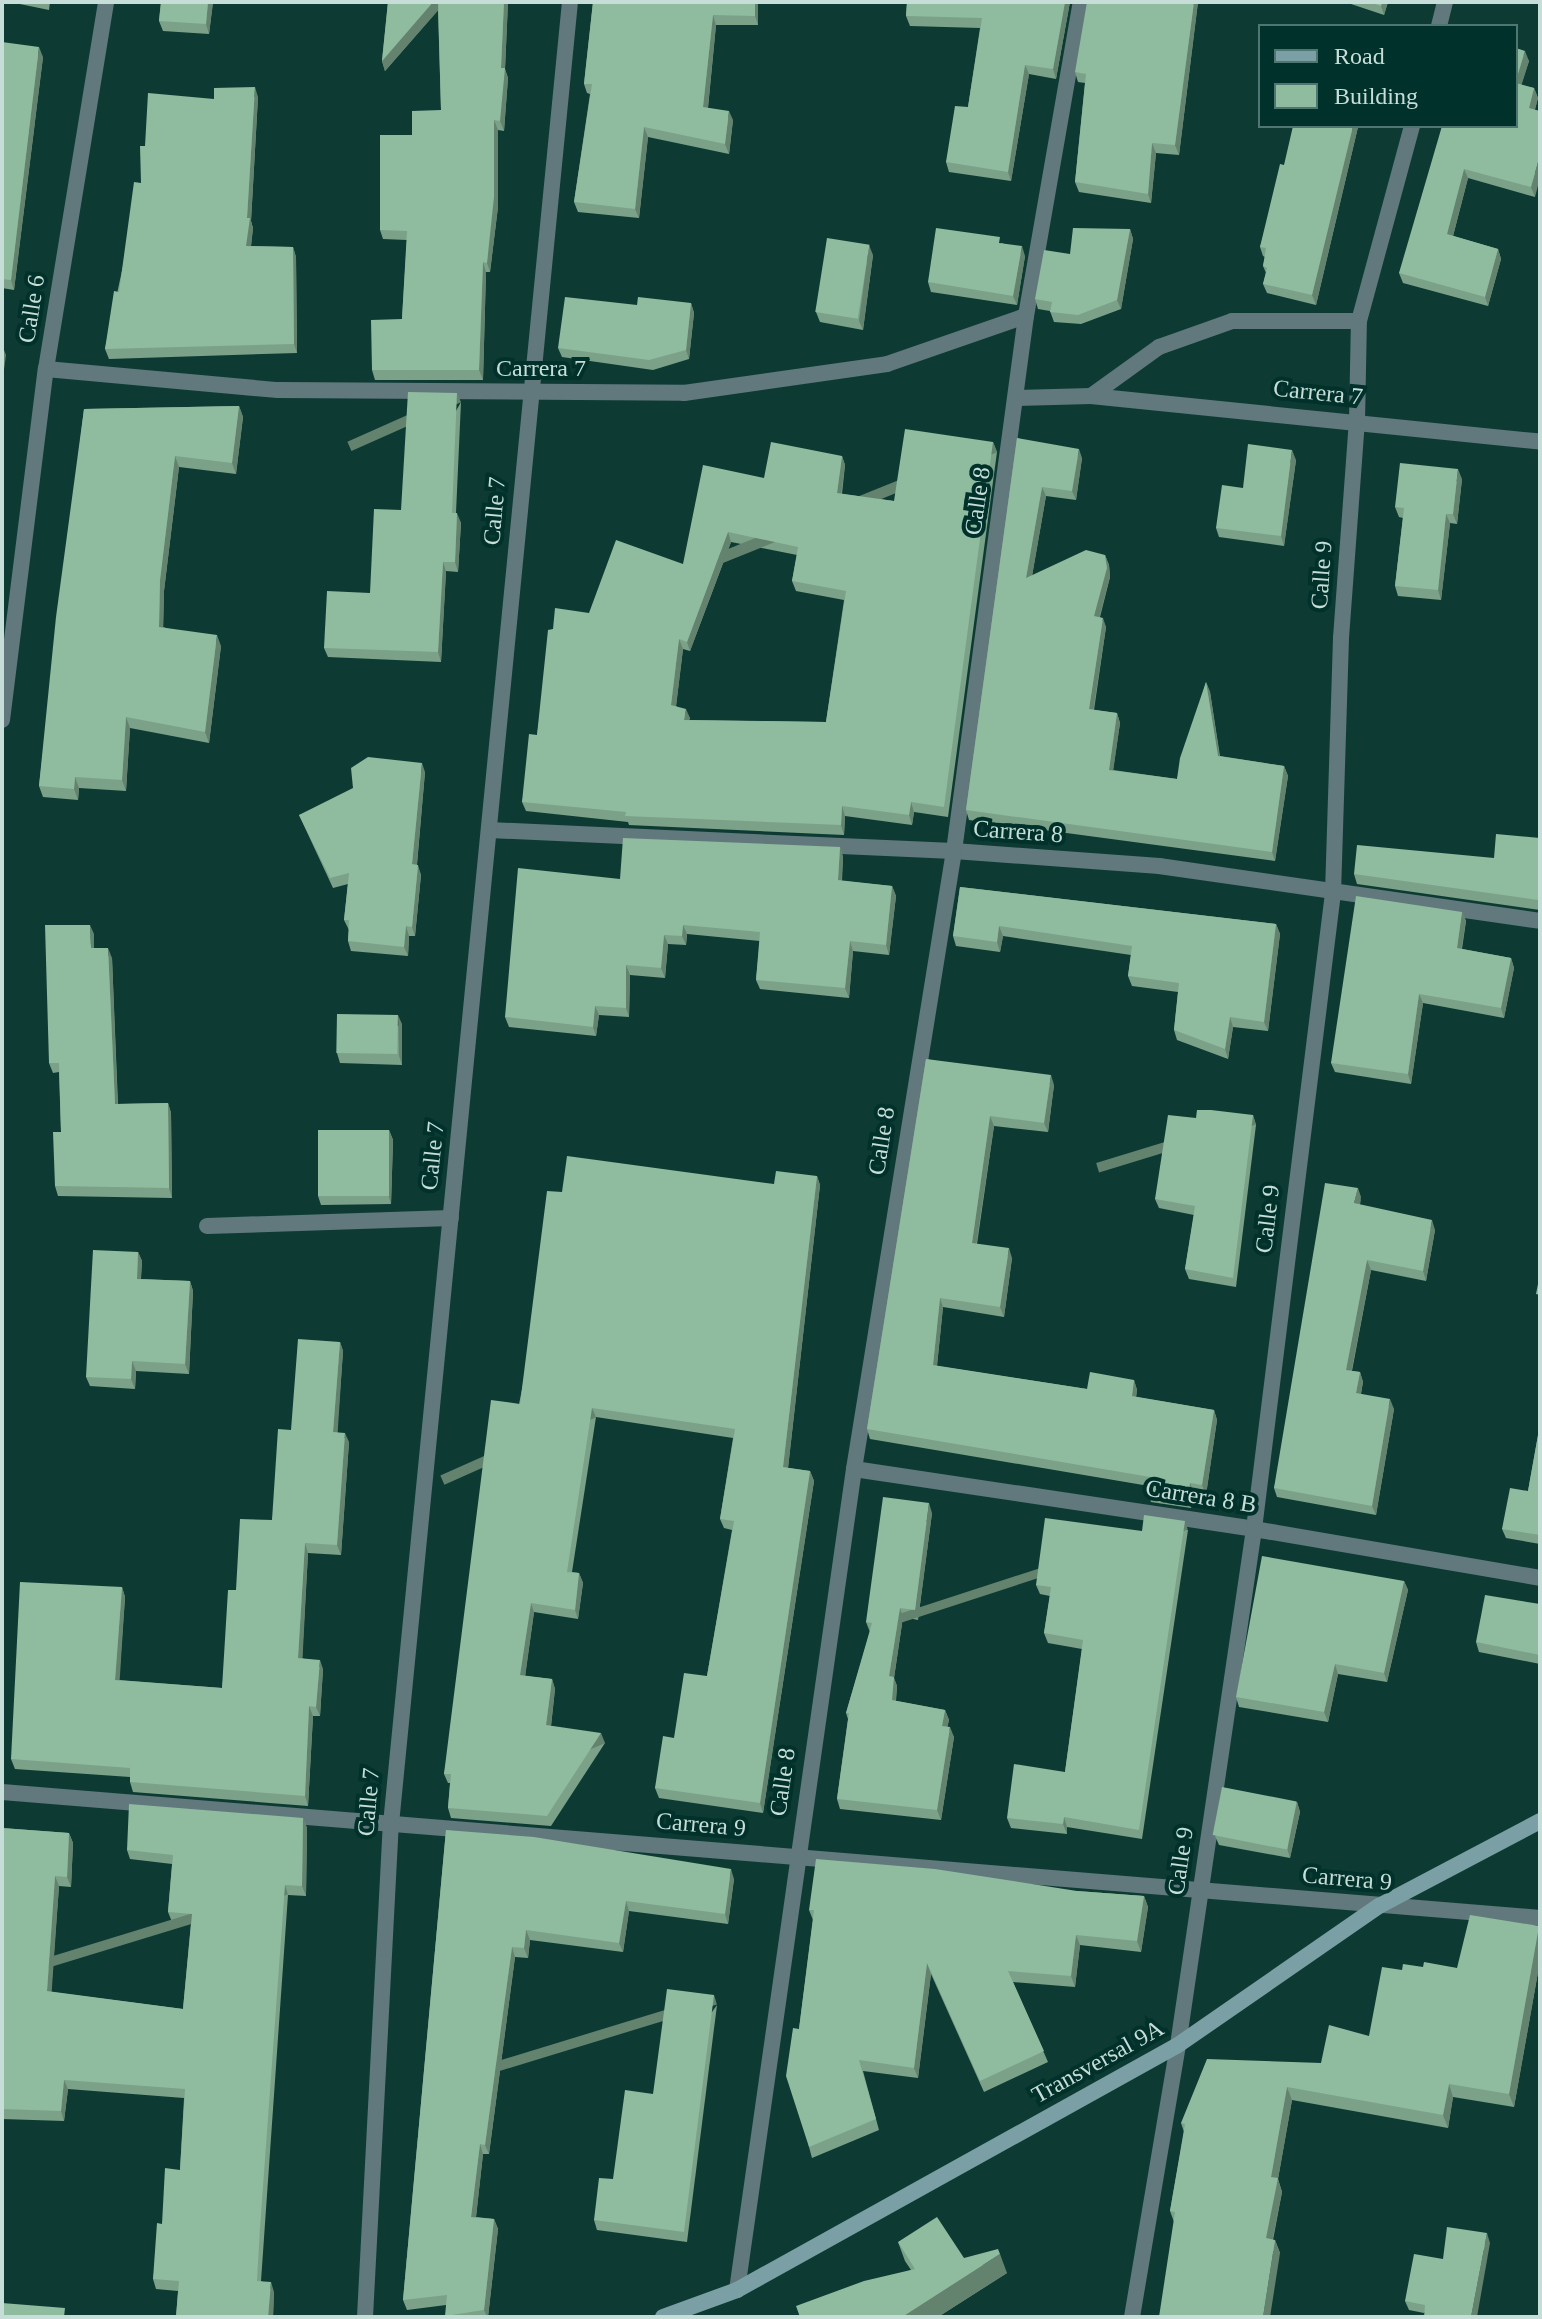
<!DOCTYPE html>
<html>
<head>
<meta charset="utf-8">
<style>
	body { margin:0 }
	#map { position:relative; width:1542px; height:2319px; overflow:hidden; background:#0d3b34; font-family:"Times New Roman",serif }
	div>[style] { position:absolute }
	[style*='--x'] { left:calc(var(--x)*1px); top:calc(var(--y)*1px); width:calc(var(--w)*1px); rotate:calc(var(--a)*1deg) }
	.minor>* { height:16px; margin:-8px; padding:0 8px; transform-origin:8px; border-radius:8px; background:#61797c }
	.secondary>* { height:16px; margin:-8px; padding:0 8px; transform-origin:8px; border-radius:8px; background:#7aa0a5 }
	.wall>* { inset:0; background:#7ba189 }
	.shaded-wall>* { inset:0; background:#64836f; transform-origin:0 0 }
	.building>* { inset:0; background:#8fbb9f; transform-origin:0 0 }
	span { translate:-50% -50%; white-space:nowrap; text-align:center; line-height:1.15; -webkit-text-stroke:8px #00312a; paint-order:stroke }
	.street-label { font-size:24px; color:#c6ddd8 }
	.frame { position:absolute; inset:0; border:4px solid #c6ddd8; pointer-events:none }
	.legend { position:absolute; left:1258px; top:24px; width:260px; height:104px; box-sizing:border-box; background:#00312a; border:2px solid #4f7670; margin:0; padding:10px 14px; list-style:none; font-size:24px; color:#c6ddd8 }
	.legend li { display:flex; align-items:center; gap:16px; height:40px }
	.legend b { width:40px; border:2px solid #4f7670 }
</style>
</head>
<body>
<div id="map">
	<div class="minor">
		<div style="--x:1439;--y:26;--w:25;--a:-76"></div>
		<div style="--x:46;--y:369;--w:233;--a:5.2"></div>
		<div style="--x:278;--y:390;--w:406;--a:0.4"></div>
		<div style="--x:684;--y:393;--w:205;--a:-8.1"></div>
		<div style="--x:887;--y:364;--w:147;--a:-19.1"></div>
		<div style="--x:1091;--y:396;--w:84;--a:-35.8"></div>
		<div style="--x:1159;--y:347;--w:77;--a:-19.6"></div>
		<div style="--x:1232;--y:321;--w:127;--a:0"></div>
		<div style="--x:1017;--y:398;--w:74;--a:-1.5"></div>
		<div style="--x:1091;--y:396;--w:451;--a:5.8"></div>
		<div style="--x:2;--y:720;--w:354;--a:-82.9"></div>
		<div style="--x:46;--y:369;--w:372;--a:-80.7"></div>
		<div style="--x:489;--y:830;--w:465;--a:2.6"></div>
		<div style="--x:954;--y:851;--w:206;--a:4.2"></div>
		<div style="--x:1159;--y:866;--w:385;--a:8.2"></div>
		<div style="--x:207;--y:1226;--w:244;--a:-1.9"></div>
		<div style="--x:854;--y:1469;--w:404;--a:8.5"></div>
		<div style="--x:1254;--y:1529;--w:290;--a:9.7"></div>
		<div style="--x:2;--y:1792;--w:1543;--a:4.68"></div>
		<div style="--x:737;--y:2290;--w:829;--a:-81.89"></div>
		<div style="--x:854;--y:1469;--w:626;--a:-80.81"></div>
		<div style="--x:954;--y:851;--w:540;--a:-82.34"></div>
		<div style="--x:1026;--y:316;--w:319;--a:-80.1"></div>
		<div style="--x:365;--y:2317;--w:494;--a:-87"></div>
		<div style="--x:391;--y:1824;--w:1831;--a:-84.39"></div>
		<div style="--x:1132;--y:2317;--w:276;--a:-80.4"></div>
		<div style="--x:1178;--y:2045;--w:522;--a:-81.62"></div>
		<div style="--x:1254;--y:1529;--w:641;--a:-82.92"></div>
		<div style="--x:1333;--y:893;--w:255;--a:-88.2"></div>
		<div style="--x:1341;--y:638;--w:218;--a:-85.8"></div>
		<div style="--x:1357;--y:421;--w:100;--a:-88.9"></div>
		<div style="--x:1359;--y:321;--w:202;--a:-74.8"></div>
	</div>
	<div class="secondary">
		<div style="--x:663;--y:2317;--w:79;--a:-20"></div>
		<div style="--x:737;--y:2290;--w:504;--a:-29.05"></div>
		<div style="--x:1178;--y:2045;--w:244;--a:-34.7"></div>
		<div style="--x:1379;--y:1906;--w:182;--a:-27.8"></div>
	</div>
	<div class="wall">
		<div style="clip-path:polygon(10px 2px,50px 2px,49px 10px)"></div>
		<div style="clip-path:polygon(161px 2px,213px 2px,209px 34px,163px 31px,159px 21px)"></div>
		<div style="clip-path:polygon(388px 2px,508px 2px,505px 69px,508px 78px,504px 131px,498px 130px,498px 207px,490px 272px,486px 272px,483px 380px,375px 380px,372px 370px,402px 319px,407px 240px,383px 239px,380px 230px,412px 135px,441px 110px,438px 10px,385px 71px,382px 61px)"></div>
		<div style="clip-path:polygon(593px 2px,758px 2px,758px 25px,716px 25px,708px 108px,733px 120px,729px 154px,648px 137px,639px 218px,578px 212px,574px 202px,590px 94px,587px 93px,584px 84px)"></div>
		<div style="clip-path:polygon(907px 2px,1070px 2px,1056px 79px,1029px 74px,1011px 181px,949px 172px,946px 162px,968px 107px,980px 28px,910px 26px,906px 16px)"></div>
		<div style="clip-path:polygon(1198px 2px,1179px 155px,1156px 153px,1151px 203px,1079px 192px,1075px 182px,1085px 83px,1078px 82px,1075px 72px)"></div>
		<div style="clip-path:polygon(1345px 2px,1388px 2px,1384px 15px)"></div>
		<div style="clip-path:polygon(2px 42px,43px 57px,14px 290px,2px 288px)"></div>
		<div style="clip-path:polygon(1516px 48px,1529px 61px,1521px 85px,1534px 88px,1538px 98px,1535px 109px,1535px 197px,1468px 178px,1453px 236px,1498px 249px,1501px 259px,1488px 306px,1403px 283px,1399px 273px)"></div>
		<div style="clip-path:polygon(258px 97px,251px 221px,253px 228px,251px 246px,293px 247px,296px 257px,297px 353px,109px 359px,105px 349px,141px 183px,145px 146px,214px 99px)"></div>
		<div style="clip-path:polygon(1358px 127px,1316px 305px,1267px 293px,1263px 284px,1266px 273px,1263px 266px,1265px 257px,1263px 256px,1260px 247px,1284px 165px)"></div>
		<div style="clip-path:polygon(1130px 229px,1133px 239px,1121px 309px,1081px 324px,1054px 322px,1050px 311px,1038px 309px,1035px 299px,1070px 254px)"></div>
		<div style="clip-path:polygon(1002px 243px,1025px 256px,1017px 305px,931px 292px,928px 282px)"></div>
		<div style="clip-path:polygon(873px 255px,863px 330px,820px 322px,816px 312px)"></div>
		<div style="clip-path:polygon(691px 303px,694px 313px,689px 359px,653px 370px,562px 357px,558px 348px)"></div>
		<div style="clip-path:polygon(461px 402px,456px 513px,461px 523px,458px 572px,446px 571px,441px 662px,328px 657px,324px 648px,370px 593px,401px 510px)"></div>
		<div style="clip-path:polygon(239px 406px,243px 417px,236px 474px,179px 467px,164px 591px,163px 627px,221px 646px,209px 743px,130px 728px,126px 791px,79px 788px,78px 800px,43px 797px,39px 786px,84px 409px)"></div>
		<div style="clip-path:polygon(1017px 438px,1082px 458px,1076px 500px,1046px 496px,1032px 576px,1105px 555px,1109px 565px,1110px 577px,1100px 617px,1106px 627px,1094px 710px,1117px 713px,1120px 723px,1113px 770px,1177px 779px,1206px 682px,1210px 692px,1220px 756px,1284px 766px,1288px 776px,1275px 861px,969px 820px,966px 810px)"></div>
		<div style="clip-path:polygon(evenodd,993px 442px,997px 452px,948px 817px,914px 812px,912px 825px,845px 816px,844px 835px,629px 825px,628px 822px,526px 811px,522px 802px,537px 735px,553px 629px,589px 613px,683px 564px,764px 478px,842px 456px,845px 465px,842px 494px,894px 501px,993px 442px,731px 542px,797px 555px,792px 581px,796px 591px,844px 600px,826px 722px,689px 720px,690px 718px,676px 706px,683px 649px,690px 651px,731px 542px)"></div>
		<div style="clip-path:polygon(1296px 460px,1284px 546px,1219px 537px,1216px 528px,1243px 488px)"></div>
		<div style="clip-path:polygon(1462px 479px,1457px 524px,1450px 523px,1441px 600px,1398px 596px,1395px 586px,1403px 518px,1399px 517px,1395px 507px)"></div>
		<div style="clip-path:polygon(425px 772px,417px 865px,421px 875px,415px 936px,409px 936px,408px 956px,351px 951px,348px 941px,349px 930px,344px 920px,348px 884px,333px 888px,299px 815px)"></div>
		<div style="clip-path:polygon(1540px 838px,1540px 910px,1357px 884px,1354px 874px,1494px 858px)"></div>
		<div style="clip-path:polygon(840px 847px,843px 857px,842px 881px,892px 886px,896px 896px,889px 955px,853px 951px,849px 998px,760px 989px,756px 980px,760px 941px,687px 934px,686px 945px,668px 944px,665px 978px,630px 975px,629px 1017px,599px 1015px,596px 1036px,509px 1027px,505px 1017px,620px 879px)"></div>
		<div style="clip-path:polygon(960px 887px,1276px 924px,1280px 934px,1268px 1031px,1233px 1027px,1228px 1059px,1177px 1040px,1174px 1030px,1178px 992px,1132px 986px,1128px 976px,1131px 955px,1003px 936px,1000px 952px,956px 946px,953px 936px)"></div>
		<div style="clip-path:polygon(1462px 912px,1466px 921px,1462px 949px,1511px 958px,1514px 968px,1504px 1018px,1423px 1003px,1411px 1084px,1335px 1072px,1331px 1063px)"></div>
		<div style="clip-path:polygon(94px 934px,94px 948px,112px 958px,118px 1104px,168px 1103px,171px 1113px,172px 1198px,58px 1196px,55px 1186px,61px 1132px,59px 1072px,53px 1073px,49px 1063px)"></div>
		<div style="clip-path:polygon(402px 1024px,402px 1065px,340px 1063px,337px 1053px)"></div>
		<div style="clip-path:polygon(926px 1059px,1054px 1085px,1048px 1132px,994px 1126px,977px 1244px,1012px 1258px,1004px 1317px,943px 1307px,937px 1366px,1087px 1389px,1134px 1380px,1137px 1390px,1136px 1397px,1214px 1410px,1217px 1420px,1206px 1495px,1194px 1493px,1191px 1508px,1151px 1502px,1148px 1493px,1149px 1486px,870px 1439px,867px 1429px)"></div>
		<div style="clip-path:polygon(1253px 1115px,1256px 1125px,1236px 1287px,1189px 1279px,1185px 1269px,1194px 1215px,1159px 1208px,1155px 1199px,1196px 1118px)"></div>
		<div style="clip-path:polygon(389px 1130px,393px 1140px,391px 1204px,321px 1205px,318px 1196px)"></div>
		<div style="clip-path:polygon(817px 1176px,820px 1185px,788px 1468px,810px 1471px,814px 1481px,763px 1813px,659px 1798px,655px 1788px,674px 1738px,707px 1676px,732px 1530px,724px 1528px,720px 1519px,733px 1438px,596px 1417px,572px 1572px,579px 1573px,583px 1583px,578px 1619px,534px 1612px,525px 1676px,552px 1679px,555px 1689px,551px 1726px,605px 1743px,551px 1826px,451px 1818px,448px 1808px,450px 1783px,448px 1783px,444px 1774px,562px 1192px,774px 1184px)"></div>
		<div style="clip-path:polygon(1361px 1197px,1360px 1205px,1435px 1230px,1426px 1281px,1371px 1270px,1352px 1371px,1360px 1372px,1363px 1382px,1361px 1394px,1394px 1409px,1376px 1515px,1277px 1497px,1274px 1488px)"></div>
		<div style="clip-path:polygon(138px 1252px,142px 1261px,141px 1279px,190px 1281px,193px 1291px,189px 1374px,136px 1371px,135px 1389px,90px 1386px,86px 1377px)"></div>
		<div style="clip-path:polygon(340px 1342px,343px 1351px,337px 1432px,349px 1442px,341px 1555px,308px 1553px,302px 1658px,323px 1669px,320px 1716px,313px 1716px,308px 1806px,133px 1792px,130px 1782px,130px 1777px,15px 1769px,11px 1759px,122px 1587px,125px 1597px,119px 1680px,222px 1688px,236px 1590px,272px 1520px,291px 1430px)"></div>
		<div style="clip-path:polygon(1540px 1424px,1540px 1544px,1506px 1538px,1502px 1529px,1528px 1491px)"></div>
		<div style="clip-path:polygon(932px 1513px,918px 1620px,903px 1617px,894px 1678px,897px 1686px,896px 1701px,945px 1710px,949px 1720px,947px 1727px,954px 1737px,941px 1820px,840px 1809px,837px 1799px,848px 1719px,846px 1713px,870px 1632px,866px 1622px)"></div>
		<div style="clip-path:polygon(1188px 1530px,1142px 1839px,1067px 1827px,1067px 1834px,1011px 1828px,1007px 1818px,1065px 1772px,1082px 1649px,1048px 1643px,1044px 1633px,1050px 1596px,1040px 1594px,1036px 1585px,1142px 1531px)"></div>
		<div style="clip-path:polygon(1404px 1581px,1408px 1590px,1387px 1682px,1338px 1674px,1328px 1722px,1239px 1707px,1236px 1697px)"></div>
		<div style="clip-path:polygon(1540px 1604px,1540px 1664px,1479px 1652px,1476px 1642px)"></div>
		<div style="clip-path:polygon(1297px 1802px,1300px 1812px,1290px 1858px,1219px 1845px,1215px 1836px)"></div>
		<div style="clip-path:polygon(303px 1818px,307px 1828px,306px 1896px,288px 1895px,264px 2238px,261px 2281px,274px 2292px,273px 2317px,176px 2317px,178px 2291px,156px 2289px,153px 2279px,162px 2224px,180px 2170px,184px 2098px,68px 2089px,64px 2121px,2px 2119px,2px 1828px,69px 1833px,73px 1843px,71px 1887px,59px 1886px,51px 1992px,183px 2009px,191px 1923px,172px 1922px,168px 1912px,172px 1864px,130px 1859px,127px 1850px)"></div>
		<div style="clip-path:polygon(446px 1830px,734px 1879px,728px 1924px,629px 1911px,623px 1952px,530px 1940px,528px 1958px,515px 1957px,489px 2154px,483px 2154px,476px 2217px,494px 2219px,498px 2229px,488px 2317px,446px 2317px,446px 2305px,407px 2310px,403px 2300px)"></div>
		<div style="clip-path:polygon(1077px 1891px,1144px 1896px,1148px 1907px,1141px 1952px,1080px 1945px,1075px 1987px,1013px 1982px,1048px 2062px,984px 2092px,931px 1974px,918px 2078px,863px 2071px,879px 2130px,812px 2158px,809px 2147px,799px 2029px,813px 1920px,809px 1910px)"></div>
		<div style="clip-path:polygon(1540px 1928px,1540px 1961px,1514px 2107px,1453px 2097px,1448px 2128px,1292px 2100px,1278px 2179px,1282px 2192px,1273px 2240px,1275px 2240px,1280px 2253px,1174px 2222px,1170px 2211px,1184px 2132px,1181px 2123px,1321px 2063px,1369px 2036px,1402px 1970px,1423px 1967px,1457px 1968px)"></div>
		<div style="clip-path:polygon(717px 2005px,687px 2242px,597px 2230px,594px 2220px,653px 2094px)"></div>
		<div style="clip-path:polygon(898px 2242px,964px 2258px,1007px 2273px,938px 2317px,800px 2317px,911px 2270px,905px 2261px)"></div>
		<div style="clip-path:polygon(1490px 2243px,1424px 2313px,1409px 2310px,1405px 2301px,1443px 2259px)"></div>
	</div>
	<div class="shaded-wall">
		<div style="clip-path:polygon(208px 2px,213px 2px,209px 34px,206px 24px)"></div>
		<div style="clip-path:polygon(433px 2px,440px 2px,442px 6px,385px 71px,382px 61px)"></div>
		<div style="clip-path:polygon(504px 2px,508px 2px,505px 69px,508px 78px,504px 131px,500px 121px,501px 68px)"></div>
		<div style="clip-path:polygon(755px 2px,758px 2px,758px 25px,755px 16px)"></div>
		<div style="clip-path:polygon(1065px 2px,1070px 2px,1056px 79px,1053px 69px)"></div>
		<div style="clip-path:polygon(1194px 2px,1198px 2px,1179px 155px,1175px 145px)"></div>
		<div style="clip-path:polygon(1382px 2px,1388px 2px,1384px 15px,1381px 6px)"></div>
		<div style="clip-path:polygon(713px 15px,716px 25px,707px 117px,703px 107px)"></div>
		<div style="clip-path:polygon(39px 47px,43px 57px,14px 290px,11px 280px)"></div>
		<div style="clip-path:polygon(1525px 51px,1529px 61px,1519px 93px,1516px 86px,1516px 80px)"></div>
		<div style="clip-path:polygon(1025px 65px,1029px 74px,1011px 181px,1008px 172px)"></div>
		<div style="clip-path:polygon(255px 87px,258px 97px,251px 221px,253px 228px,250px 255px,246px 246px,247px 218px)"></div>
		<div style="clip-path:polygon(1534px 88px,1538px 98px,1533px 117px,1529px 108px)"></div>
		<div style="clip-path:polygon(729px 111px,733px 120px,729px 154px,725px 144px)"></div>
		<div style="clip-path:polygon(494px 120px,498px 130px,498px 207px,490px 272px,487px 263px)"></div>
		<div style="clip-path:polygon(1353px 126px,1358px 126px,1358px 127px,1316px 305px,1312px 295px)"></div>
		<div style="clip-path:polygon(644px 127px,648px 137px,639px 218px,635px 209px)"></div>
		<div style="clip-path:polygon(1152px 143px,1156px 153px,1151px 203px,1148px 194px)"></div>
		<div style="clip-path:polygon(1540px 155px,1540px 178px,1535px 197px,1531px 187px)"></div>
		<div style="clip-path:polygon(1464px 169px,1468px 178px,1451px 244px,1447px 234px)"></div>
		<div style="clip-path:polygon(1130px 229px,1133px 239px,1121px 309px,1117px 300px)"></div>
		<div style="clip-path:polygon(869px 245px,873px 255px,863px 330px,859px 321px)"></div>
		<div style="clip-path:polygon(1022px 246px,1025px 256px,1017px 305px,1013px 296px)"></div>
		<div style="clip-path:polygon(293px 247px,296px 257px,297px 353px,294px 344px)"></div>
		<div style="clip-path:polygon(1498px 249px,1501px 259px,1488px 306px,1485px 297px)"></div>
		<div style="clip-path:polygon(483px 262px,486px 272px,483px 380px,479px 370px)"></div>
		<div style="clip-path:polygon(691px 303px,694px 313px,689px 359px,686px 350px)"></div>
		<div style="clip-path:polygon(2px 345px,6px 355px,2px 384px)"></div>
		<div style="left:457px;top:393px;width:10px;height:120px;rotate:66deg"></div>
		<div style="clip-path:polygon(239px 406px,243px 417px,236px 474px,232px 463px)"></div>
		<div style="left:993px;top:442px;width:11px;height:368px;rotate:68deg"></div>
		<div style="clip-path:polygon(1079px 449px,1082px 458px,1076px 500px,1072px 491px)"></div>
		<div style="clip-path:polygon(1292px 450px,1296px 460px,1284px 546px,1281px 536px)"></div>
		<div style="clip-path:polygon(175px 456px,179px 467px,164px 591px,163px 638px,159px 627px,160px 580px)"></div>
		<div style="clip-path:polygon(842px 456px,845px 465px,840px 503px,837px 493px)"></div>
		<div style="clip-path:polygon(1458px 469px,1462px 479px,1457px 524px,1453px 514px)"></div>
		<div style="clip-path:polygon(1042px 487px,1046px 496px,1030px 588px,1026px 578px)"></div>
		<div style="clip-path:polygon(457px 513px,461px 523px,458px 572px,455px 562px)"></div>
		<div style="clip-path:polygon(1446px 514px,1450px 523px,1441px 600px,1438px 590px)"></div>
		<div style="clip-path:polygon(728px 532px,731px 542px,690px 651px,687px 642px)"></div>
		<div style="clip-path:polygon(1105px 555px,1109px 565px,1110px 577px,1097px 626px,1094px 616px)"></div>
		<div style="clip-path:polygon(443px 562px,446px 571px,441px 662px,438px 652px)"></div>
		<div style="clip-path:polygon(1103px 618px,1106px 627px,1092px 719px,1089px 709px)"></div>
		<div style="clip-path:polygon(217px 635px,221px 646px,209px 743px,205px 732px)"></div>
		<div style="clip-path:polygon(679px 639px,683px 649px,675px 715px,671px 705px)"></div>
		<div style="clip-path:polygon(1206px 682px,1210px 692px,1221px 766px,1218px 756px)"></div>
		<div style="clip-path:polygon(686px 709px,690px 718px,687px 730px,684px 720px)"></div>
		<div style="clip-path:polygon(1117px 713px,1120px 723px,1112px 779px,1109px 770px)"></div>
		<div style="clip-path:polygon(126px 717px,130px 728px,126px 791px,122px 780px)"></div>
		<div style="clip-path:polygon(422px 763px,425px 772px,416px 874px,412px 864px)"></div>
		<div style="clip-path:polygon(1284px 766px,1288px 776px,1275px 861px,1272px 852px)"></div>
		<div style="clip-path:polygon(75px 777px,79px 788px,78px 800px,74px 789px)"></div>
		<div style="clip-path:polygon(911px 802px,914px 812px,912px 825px,909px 815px)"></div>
		<div style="clip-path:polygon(842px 806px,845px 816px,844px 835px,841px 825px)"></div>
		<div style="clip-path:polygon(840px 847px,843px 857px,841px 890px,838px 880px)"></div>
		<div style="clip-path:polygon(418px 865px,421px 875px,415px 936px,412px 927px)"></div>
		<div style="clip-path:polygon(892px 886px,896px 896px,889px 955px,886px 945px)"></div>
		<div style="clip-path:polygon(1462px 912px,1466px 921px,1460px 957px,1457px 948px)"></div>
		<div style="clip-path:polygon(1276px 924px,1280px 934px,1268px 1031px,1264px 1022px)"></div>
		<div style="clip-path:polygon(90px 925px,94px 934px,94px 958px,91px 948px)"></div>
		<div style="clip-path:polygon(683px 925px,687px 934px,686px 945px,682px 936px)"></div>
		<div style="clip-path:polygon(406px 926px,409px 936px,408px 956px,404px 947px)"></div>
		<div style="clip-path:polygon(999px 926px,1003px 936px,1000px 952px,997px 942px)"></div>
		<div style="clip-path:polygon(664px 935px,668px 944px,665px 978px,661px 968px)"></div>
		<div style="clip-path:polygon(850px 941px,853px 951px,849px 998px,845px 988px)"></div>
		<div style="clip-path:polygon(108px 948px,112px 958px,118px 1113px,115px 1104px)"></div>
		<div style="clip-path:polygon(1511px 958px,1514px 968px,1504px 1018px,1501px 1008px)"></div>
		<div style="clip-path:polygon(626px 965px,630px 975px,629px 1017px,626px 1008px)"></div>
		<div style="clip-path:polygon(1419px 994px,1423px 1003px,1411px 1084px,1408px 1074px)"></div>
		<div style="clip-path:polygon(595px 1006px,599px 1015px,596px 1036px,593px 1027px)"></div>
		<div style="clip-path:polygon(398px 1015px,402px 1024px,402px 1065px,399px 1056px)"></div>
		<div style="clip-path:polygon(1230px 1017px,1233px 1027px,1228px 1059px,1225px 1049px)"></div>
		<div style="clip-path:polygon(1051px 1075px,1054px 1085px,1048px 1132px,1044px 1123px)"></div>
		<div style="clip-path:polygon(168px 1103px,171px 1113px,172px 1198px,169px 1188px)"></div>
		<div style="left:1253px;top:1115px;width:10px;height:164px;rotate:73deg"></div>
		<div style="clip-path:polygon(990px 1116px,994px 1126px,975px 1253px,972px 1243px)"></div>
		<div style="clip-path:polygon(389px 1130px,393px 1140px,391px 1204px,388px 1194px)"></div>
		<div style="clip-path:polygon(817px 1176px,820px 1185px,787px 1477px,783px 1467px)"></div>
		<div style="clip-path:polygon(1358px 1188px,1361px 1197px,1358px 1213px,1354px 1203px)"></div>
		<div style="clip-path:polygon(1432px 1220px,1435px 1230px,1426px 1281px,1423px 1271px)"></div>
		<div style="clip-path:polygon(1009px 1248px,1012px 1258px,1004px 1317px,1000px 1307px)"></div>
		<div style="clip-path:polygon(138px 1252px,142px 1261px,140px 1289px,137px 1279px)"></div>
		<div style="clip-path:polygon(1367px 1260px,1371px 1270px,1350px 1379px,1346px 1370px)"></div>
		<div style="clip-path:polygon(190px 1281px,193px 1291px,189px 1374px,185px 1364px)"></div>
		<div style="clip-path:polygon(940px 1298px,943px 1307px,936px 1375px,933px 1365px)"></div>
		<div style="clip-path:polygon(340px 1342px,343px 1351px,337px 1442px,333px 1432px)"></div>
		<div style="clip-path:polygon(132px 1361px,136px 1371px,135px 1389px,131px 1379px)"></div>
		<div style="clip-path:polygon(1360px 1372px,1363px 1382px,1359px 1403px,1356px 1393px)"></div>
		<div style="clip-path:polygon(1134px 1380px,1137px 1390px,1135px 1406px,1132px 1396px)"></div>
		<div style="clip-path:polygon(1390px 1399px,1394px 1409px,1376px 1515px,1372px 1506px)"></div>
		<div style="left:592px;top:1408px;width:10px;height:166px;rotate:66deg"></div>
		<div style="clip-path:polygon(1214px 1410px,1217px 1420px,1206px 1495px,1202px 1485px)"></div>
		<div style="clip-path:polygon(345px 1433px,349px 1442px,341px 1555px,337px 1545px)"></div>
		<div style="clip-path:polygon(810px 1471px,814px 1481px,763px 1813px,760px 1803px)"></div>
		<div style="clip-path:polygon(1190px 1483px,1194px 1493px,1191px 1508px,1188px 1499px)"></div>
		<div style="clip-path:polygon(929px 1503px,932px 1513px,918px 1620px,915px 1610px)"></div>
		<div style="left:1185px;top:1521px;width:9px;height:312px;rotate:72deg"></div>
		<div style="clip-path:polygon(305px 1543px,308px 1553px,302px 1668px,298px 1658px)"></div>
		<div style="clip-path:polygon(579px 1573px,583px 1583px,578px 1619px,575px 1610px)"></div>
		<div style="clip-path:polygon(1404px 1581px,1408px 1590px,1387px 1682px,1384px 1673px)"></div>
		<div style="clip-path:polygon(122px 1587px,125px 1597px,119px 1690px,115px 1680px)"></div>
		<div style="clip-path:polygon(531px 1603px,534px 1612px,524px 1685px,520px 1675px)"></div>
		<div style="clip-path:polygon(900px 1608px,903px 1617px,894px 1678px,897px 1686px,895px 1709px,892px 1700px,889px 1676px)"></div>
		<div style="clip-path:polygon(320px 1660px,323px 1669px,320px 1716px,316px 1707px)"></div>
		<div style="clip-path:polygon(1335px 1664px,1338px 1674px,1328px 1722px,1324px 1712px)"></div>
		<div style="clip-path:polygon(552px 1679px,555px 1689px,550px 1735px,546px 1725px)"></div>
		<div style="clip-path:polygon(309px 1706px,313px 1716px,308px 1806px,305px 1796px)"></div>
		<div style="clip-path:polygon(945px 1710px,949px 1720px,946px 1735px,942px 1726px)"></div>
		<div style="clip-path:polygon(950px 1727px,954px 1737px,941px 1820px,937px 1810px)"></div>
		<div style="left:601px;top:1733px;width:11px;height:99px;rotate:68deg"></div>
		<div style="clip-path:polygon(1297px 1802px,1300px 1812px,1290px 1858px,1287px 1848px)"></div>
		<div style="clip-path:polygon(1064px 1817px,1067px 1827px,1067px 1834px,1063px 1824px)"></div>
		<div style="clip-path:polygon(303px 1818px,307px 1828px,306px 1896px,302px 1886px)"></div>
		<div style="clip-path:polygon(69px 1833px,73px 1843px,71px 1887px,67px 1877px)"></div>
		<div style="clip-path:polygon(731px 1869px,734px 1879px,728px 1924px,725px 1914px)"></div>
		<div style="clip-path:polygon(55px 1876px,59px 1886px,51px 2001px,47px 1991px)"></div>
		<div style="left:285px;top:1885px;width:10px;height:397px;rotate:73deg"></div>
		<div style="clip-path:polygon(1144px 1896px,1148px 1907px,1141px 1952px,1137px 1941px)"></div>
		<div style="clip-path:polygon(626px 1901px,629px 1911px,623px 1952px,619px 1943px)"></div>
		<div style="clip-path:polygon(1539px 1926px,1540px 1961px,1514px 2107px,1509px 2094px)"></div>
		<div style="clip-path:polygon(526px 1930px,530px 1940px,528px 1958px,524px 1948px)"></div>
		<div style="clip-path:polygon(1076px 1935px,1080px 1945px,1075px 1987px,1071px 1976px)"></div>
		<div style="clip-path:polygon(512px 1947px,515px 1957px,489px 2154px,485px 2145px)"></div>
		<div style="clip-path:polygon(927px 1963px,931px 1974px,918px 2078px,914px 2068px)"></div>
		<div style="left:714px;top:1995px;width:10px;height:239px;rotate:73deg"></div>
		<div style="clip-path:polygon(64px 2080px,68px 2089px,64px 2121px,61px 2111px)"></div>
		<div style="clip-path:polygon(1449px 2084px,1453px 2097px,1448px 2128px,1443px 2115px)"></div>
		<div style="clip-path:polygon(1287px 2087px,1292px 2100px,1278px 2179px,1282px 2192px,1270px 2252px,1266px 2238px,1271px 2177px)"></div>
		<div style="clip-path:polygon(480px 2144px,483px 2154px,475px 2226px,471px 2217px)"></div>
		<div style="clip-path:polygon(494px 2219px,498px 2229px,488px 2317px,487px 2317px,484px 2310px)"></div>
		<div style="clip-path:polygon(1487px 2233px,1490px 2243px,1477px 2317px,1471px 2317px)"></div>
		<div style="clip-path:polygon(1275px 2240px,1280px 2253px,1270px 2317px,1263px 2317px)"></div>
		<div style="clip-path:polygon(1000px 2254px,1007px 2273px,938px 2317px,902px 2317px)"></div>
		<div style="clip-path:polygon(271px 2282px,274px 2292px,273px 2317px,268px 2317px)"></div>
	</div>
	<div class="building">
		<div style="clip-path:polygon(161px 2px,208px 2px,206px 24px,159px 21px)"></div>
		<div style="clip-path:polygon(388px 2px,433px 2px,382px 61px)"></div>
		<div style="clip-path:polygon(438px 2px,504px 2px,501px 68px,505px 68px,500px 121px,494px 120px,494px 197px,487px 263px,483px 262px,479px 370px,372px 370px,371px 320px,402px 319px,407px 231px,380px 230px,380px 135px,412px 135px,412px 111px,441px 110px)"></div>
		<div style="clip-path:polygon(593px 2px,755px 2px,755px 16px,713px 15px,703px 107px,729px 111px,725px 144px,644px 127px,635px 209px,574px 202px,592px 84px,584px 84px)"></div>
		<div style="clip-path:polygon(907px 2px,1065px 2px,1053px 69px,1025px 65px,1008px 172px,946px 162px,955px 106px,968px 107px,982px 18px,906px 16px)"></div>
		<div style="clip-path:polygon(1087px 2px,1194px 2px,1175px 145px,1152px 143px,1148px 194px,1075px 182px,1086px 74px,1075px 72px)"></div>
		<div style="clip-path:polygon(1370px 2px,1382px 2px,1381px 6px)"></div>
		<div style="clip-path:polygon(2px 42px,39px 47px,11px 280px,2px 279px)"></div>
		<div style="clip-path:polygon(1516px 48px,1525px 51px,1516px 80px)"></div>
		<div style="clip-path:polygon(1516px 83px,1534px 88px,1529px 108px,1540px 111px,1540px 155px,1531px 187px,1464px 169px,1447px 234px,1498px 249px,1485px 297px,1399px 273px,1442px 126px,1516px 126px)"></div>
		<div style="clip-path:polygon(255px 87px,247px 218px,250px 218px,246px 246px,293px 247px,294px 344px,105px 349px,114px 291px,119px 292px,134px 182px,141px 183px,140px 146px,145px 146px,148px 93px,214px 99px,214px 88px)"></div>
		<div style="clip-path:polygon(1293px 126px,1353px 126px,1312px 295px,1263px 284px,1267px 268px,1263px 266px,1266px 248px,1260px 247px,1280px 164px,1284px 165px)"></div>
		<div style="clip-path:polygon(936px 228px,1000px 237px,999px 243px,1022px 246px,1013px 296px,928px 282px)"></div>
		<div style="clip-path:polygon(1073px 228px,1130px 229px,1117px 300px,1078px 315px,1050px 312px,1052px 302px,1035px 299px,1044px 250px,1070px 254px)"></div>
		<div style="left:827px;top:238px;width:43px;height:75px;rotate:9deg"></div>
		<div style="clip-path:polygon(565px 297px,637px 305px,638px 297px,691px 303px,686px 350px,649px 360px,558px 348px)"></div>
		<div style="clip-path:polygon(408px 392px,457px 393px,452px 513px,457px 513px,455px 562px,443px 562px,438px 652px,324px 648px,327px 591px,370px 593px,374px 509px,401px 510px)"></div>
		<div style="clip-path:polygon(239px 406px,232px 463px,175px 456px,160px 580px,159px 627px,217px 635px,205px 732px,126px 717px,122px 780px,75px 777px,74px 789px,39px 786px,56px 617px,84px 409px)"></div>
		<div style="clip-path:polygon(evenodd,905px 429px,993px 442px,944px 807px,911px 802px,909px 815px,842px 806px,841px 825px,625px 816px,626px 812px,522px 802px,529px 734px,537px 735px,548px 630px,553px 629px,555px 608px,589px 613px,616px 540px,683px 564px,703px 465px,764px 478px,771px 442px,842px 456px,837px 493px,894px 501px,905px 429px,728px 532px,798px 547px,792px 581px,846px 591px,826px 722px,684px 720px,686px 709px,671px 705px,679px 639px,687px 642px,728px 532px)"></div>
		<div style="clip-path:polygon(1017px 438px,1079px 449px,1072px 491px,1042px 487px,1026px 578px,1086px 550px,1105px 555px,1107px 568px,1094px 616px,1103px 618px,1089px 709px,1117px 713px,1109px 770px,1177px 779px,1180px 758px,1206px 682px,1218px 756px,1284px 766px,1272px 852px,966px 810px)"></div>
		<div style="clip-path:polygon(1248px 444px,1292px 450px,1281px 536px,1216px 528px,1222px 485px,1243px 488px)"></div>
		<div style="clip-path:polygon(1400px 463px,1458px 469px,1453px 514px,1446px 514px,1438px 590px,1395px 586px,1404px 508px,1395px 507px)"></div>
		<div style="clip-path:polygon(368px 757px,422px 763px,412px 864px,418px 865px,412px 927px,406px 926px,404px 947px,348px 941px,349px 920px,344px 920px,349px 873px,330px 878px,299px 815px,353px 788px,351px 768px)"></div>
		<div style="clip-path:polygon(1496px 834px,1540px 838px,1540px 902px,1538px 900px,1354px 874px,1357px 845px,1494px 858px)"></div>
		<div style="clip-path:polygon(623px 838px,840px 847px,838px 880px,892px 886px,886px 945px,850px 941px,845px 988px,756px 980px,760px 932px,683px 925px,682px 936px,664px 935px,661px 968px,626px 965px,626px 1008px,595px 1006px,593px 1027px,505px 1017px,518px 868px,620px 879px)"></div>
		<div style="clip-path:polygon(960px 887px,1276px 924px,1264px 1022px,1230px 1017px,1225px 1049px,1174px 1030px,1179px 983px,1128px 976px,1132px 946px,999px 926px,997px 942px,953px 936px)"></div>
		<div style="clip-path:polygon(1356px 896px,1462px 912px,1457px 948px,1511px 958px,1501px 1008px,1419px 994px,1408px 1074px,1331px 1063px)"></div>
		<div style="clip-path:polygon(45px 925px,90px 925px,91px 948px,108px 948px,115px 1104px,168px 1103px,169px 1188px,55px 1186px,53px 1132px,61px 1132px,59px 1063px,49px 1063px)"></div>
		<div style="left:337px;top:1014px;width:61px;height:39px;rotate:1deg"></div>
		<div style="clip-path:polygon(926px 1059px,1051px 1075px,1044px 1123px,990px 1116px,972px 1243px,1009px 1248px,1000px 1307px,940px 1298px,933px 1365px,1087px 1389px,1090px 1372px,1134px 1380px,1132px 1396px,1214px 1410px,1202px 1485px,1190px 1483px,1188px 1499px,1148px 1493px,1150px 1477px,867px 1429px)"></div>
		<div style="clip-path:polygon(1197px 1110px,1211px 1110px,1253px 1115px,1233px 1278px,1185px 1269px,1195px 1206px,1155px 1199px,1168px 1115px,1196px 1118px)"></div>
		<div style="left:318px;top:1130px;width:71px;height:66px"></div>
		<div style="clip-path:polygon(567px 1156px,774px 1184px,776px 1171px,817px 1176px,783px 1467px,810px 1471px,760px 1803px,655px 1788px,663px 1736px,674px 1738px,684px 1673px,707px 1676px,734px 1521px,720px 1519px,735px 1429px,592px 1408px,567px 1572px,579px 1573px,575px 1610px,531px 1603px,520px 1675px,552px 1679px,546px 1725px,601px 1733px,547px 1816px,448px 1808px,451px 1774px,444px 1774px,491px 1400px,520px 1404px,547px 1191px,562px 1192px)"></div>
		<div style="clip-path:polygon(1325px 1183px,1358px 1188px,1354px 1203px,1432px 1220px,1423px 1271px,1367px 1260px,1346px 1370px,1360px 1372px,1356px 1393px,1390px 1399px,1372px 1506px,1274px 1488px)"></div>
		<div style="clip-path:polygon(93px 1250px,138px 1252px,137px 1279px,190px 1281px,185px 1364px,132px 1361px,131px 1379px,86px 1377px)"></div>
		<div style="clip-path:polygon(1540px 1274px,1540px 1295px,1536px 1294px)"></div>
		<div style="clip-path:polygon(298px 1339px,340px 1342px,333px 1432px,345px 1433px,337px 1545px,305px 1543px,298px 1658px,320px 1660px,316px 1707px,309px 1706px,305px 1796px,130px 1782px,130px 1768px,11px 1759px,20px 1582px,122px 1587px,115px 1680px,222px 1688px,228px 1590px,236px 1590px,240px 1519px,272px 1520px,278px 1429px,291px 1430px)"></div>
		<div style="clip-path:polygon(1540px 1424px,1540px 1535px,1502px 1529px,1510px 1488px,1528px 1491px)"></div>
		<div style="clip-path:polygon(883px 1497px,929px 1503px,915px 1610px,900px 1608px,889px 1676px,894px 1677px,892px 1700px,945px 1710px,942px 1726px,950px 1727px,937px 1810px,837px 1799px,849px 1713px,846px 1713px,872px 1623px,866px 1622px)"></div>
		<div style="clip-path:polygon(1144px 1515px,1185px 1521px,1139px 1830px,1064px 1817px,1063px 1824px,1007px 1818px,1014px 1764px,1065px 1772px,1083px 1640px,1044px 1633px,1051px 1587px,1036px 1585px,1045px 1518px,1142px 1531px)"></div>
		<div style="clip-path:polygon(1262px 1556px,1404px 1581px,1384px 1673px,1335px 1664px,1324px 1712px,1236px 1697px)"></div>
		<div style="clip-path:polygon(1485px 1595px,1540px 1604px,1540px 1655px,1476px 1642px)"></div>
		<div style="left:1222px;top:1787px;width:76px;height:49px;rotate:11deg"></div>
		<div style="clip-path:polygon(129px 1804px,303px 1818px,302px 1886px,285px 1885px,260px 2228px,257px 2281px,271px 2282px,268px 2317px,176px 2317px,179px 2281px,153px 2279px,157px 2223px,162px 2224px,165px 2168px,180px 2170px,185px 2089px,64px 2080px,61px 2111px,2px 2109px,2px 1828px,69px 1833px,67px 1877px,55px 1876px,47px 1991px,183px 2009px,192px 1914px,168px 1912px,173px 1855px,127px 1850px)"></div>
		<div style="clip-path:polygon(446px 1830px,534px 1837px,731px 1869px,725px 1914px,626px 1901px,619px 1943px,526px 1930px,524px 1948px,512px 1947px,485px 2145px,480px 2144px,471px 2217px,494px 2219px,484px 2310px,445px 2316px,447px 2295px,403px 2300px)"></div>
		<div style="clip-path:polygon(816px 1859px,935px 1869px,1077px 1891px,1144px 1896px,1137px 1941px,1076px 1935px,1071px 1976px,1008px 1971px,1044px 2051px,980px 2081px,927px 1963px,914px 2068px,859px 2060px,876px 2119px,809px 2147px,786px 2076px,793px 2028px,799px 2029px,814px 1910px,809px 1910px)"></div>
		<div style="clip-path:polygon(1470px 1915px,1539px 1926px,1509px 2094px,1449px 2084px,1443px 2115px,1287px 2087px,1271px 2177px,1278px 2178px,1266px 2238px,1275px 2240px,1263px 2317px,1159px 2317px,1175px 2212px,1170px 2211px,1185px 2124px,1181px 2123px,1207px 2059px,1321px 2063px,1329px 2025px,1369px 2036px,1382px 1967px,1402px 1970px,1403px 1964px,1423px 1967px,1424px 1962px,1457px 1968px)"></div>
		<div style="clip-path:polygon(667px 1989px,714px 1995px,684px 2232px,594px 2220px,599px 2178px,613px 2179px,625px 2090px,653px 2094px)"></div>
		<div style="clip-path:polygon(937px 2217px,964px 2258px,998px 2249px,1000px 2254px,902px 2317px,800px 2317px,796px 2306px,864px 2281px,915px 2269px,898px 2242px)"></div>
		<div style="clip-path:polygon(1447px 2227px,1487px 2233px,1471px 2317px,1424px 2317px,1425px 2305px,1405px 2301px,1414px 2254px,1443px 2259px)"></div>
		<div style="clip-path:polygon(2px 2303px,65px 2308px,64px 2317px,2px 2317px)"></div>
	</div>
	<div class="street-label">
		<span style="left:32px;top:309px;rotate:-81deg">Calle 6</span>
		<span style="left:541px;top:369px">Carrera 7</span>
		<span style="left:1318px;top:393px;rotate:6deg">Carrera 7</span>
		<span style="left:978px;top:501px;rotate:-82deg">Calle 8</span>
		<span style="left:495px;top:511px;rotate:-85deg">Calle 7</span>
		<span style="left:1322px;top:575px;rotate:-86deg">Calle 9</span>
		<span style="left:1018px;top:832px;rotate:4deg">Carrera 8</span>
		<span style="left:882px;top:1141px;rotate:-81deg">Calle 8</span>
		<span style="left:433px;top:1156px;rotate:-84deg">Calle 7</span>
		<span style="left:1268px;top:1219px;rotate:-83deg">Calle 9</span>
		<span style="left:1201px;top:1497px;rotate:9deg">Carrera 8 B</span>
		<span style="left:783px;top:1782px;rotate:-82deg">Calle 8</span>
		<span style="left:369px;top:1802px;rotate:-85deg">Calle 7</span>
		<span style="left:701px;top:1825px;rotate:5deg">Carrera 9</span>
		<span style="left:1181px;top:1861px;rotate:-82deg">Calle 9</span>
		<span style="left:1347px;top:1879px;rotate:5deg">Carrera 9</span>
		<span style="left:1098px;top:2062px;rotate:-29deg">Transversal 9A</span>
	</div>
	<div class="frame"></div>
	<ul class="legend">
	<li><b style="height:10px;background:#7aa0a5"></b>Road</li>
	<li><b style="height:22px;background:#8fbb9f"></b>Building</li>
	</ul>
</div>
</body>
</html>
